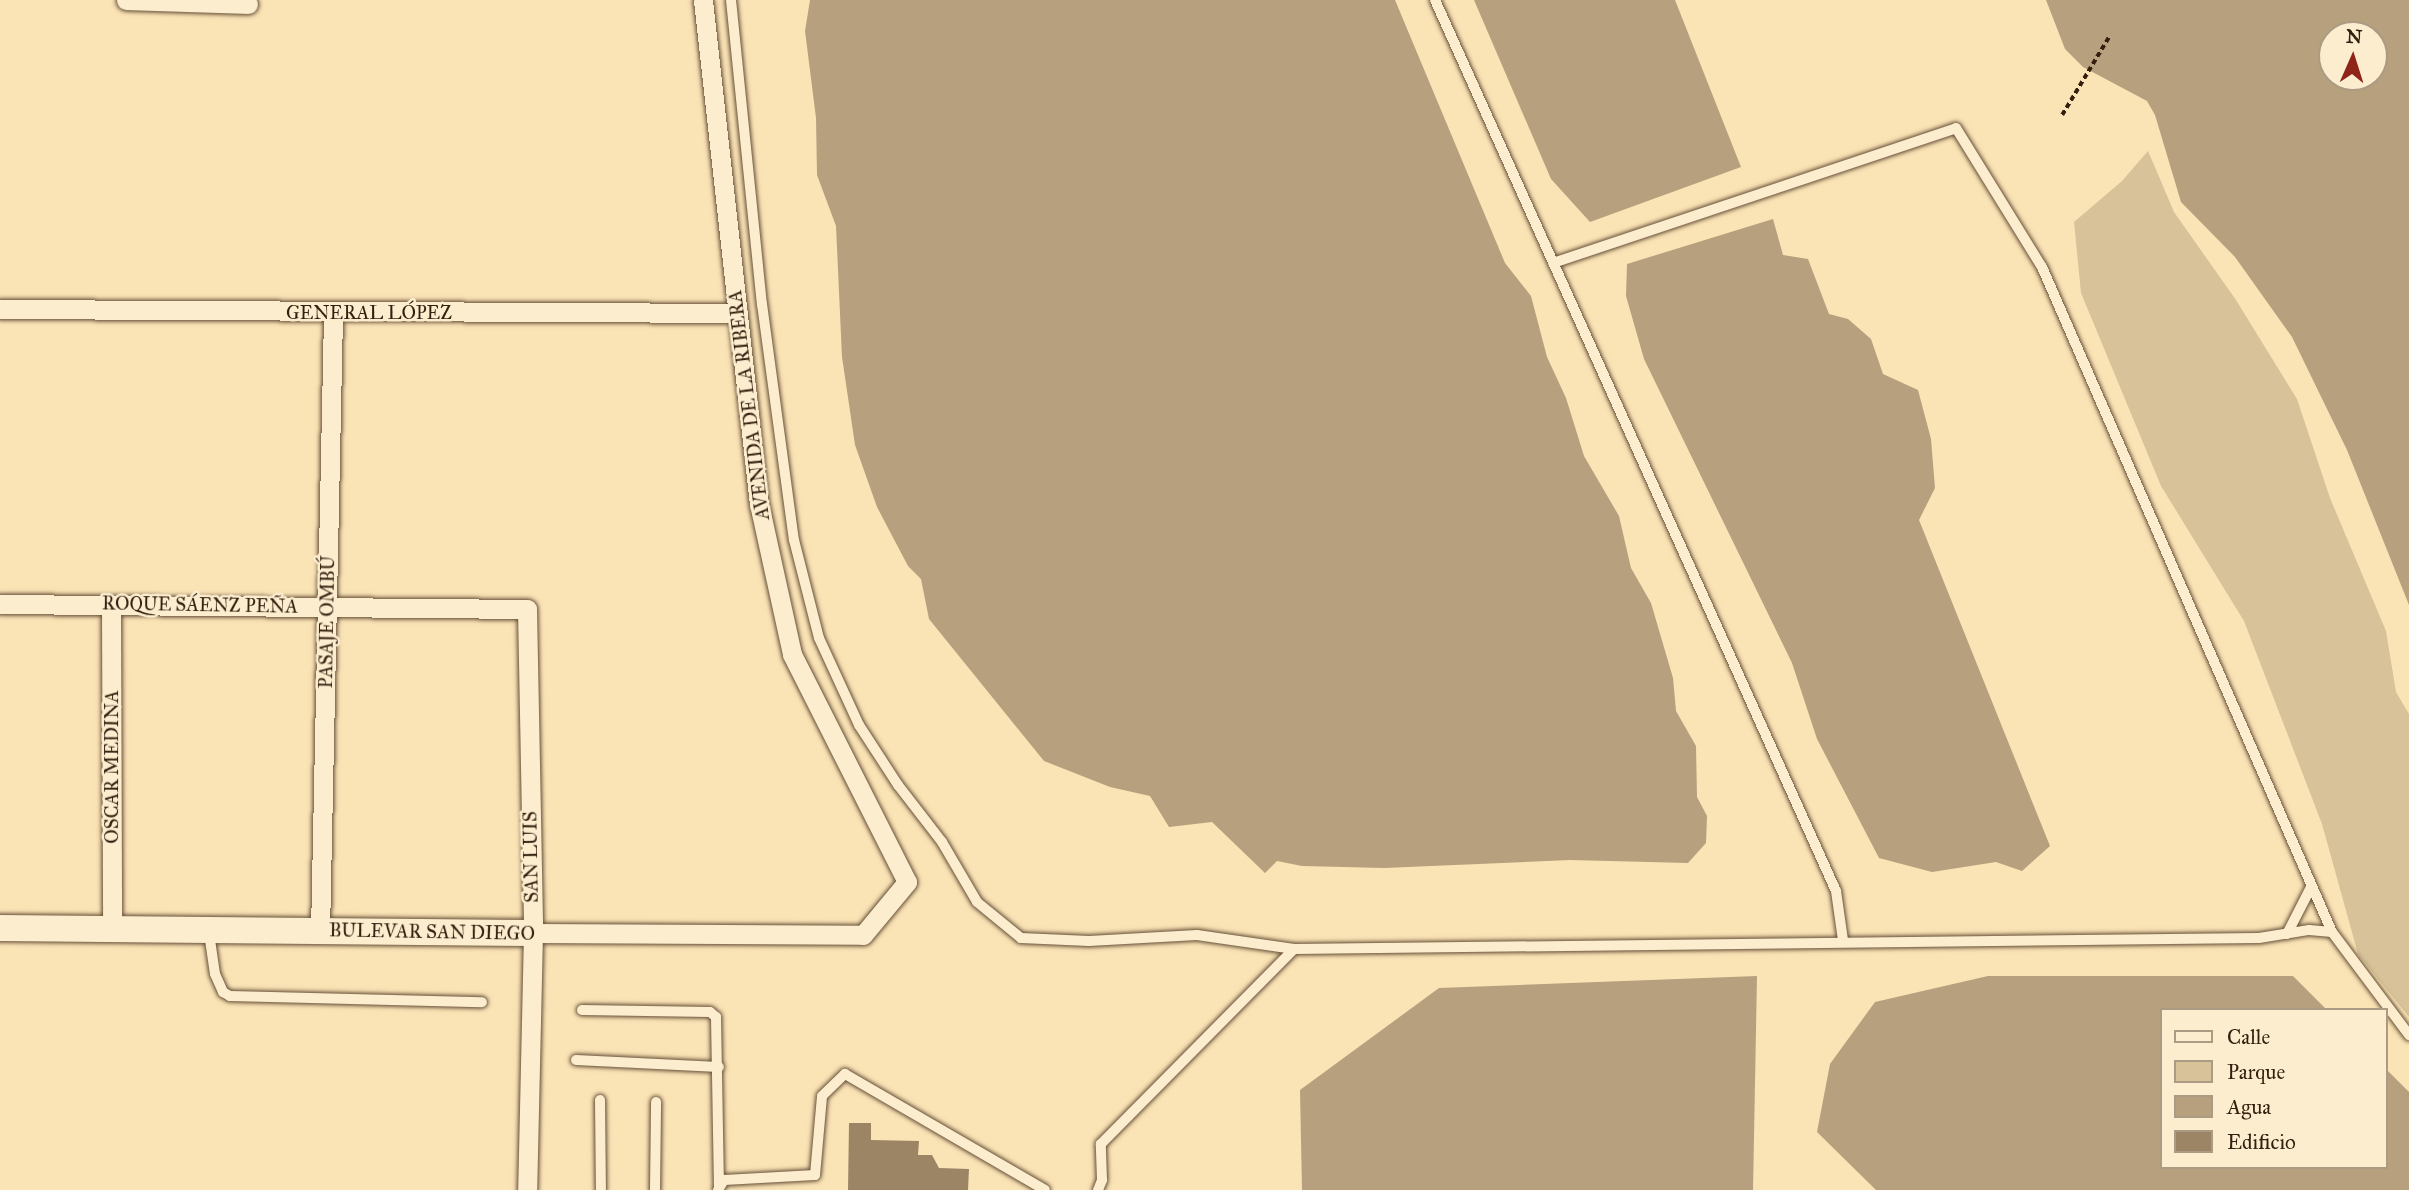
<!DOCTYPE html>
<html>
<head>
<meta charset="utf-8">
<style>
	body { margin:0 }
	#map { position:relative; width:2409px; height:1190px; overflow:hidden; background:#fae3b5; font-family:"IM FELL Great Primer",serif }
	div>[style] { position:absolute }
	[style*='--x'] { left:calc(var(--x)*1px); top:calc(var(--y)*1px); width:calc(var(--w)*1px); rotate:calc(var(--a)*1deg) }
	.green>* { inset:0; background:#d8c299 }
	.water>* { inset:0; background:#b7a07d }
	.building>* { inset:0; background:#9b8565 }
	.path>* { height:3.5px; margin-top:-1.75px; transform-origin:0; background:repeating-linear-gradient(90deg,#341f0f 0 5px,transparent 0 8.5px) }
	.roads { filter:drop-shadow(0 0 2px #665038) drop-shadow(0 0 2px #665038) }
	.lane>* { height:10px; margin:-5px; padding:0 5px; transform-origin:5px; border-radius:5px; background:#fcedcf }
	.street>* { height:19px; margin:-9.5px; padding:0 9.5px; transform-origin:9.5px; border-radius:9.5px; background:#fcedcf }
	.secondary>* { height:26px; margin:-13px; padding:0 13px; transform-origin:13px; border-radius:13px; background:#fcedcf }
	span { translate:-50% -50%; white-space:nowrap; text-align:center; line-height:1.15; -webkit-text-stroke:5px #fcedcf; paint-order:stroke }
	.street-label { font-size:19px; color:#341f0f }
	.legend { position:absolute; left:2160px; top:1008px; width:228px; height:161px; box-sizing:border-box; background:#fcedcf; border:2px solid #ac9b82; margin:0; padding:9px 12px; list-style:none; font-size:21px; color:#341f0f }
	.legend li { display:flex; align-items:center; gap:14px; height:35px }
	.legend b { width:35px; border:2px solid #ac9b82 }
	.north { position:absolute; left:2318px; top:21px; width:70px; height:70px; box-sizing:border-box; background:#fcedcf; border:2px solid #ac9b82; border-radius:50%; rotate:3deg; font-size:19px; font-weight:700; line-height:28px; text-align:center; color:#341f0f }
	.north::after { content:''; display:block; margin:auto; width:24px; height:32px; background:#8f2418; clip-path:polygon(50% 0,100% 100%,50% 72%,0 100%) }
</style>
</head>
<body>
<div id="map">
	<div class="green">
		<div style="clip-path:polygon(2148px 151px,2174px 212px,2236px 300px,2297px 399px,2330px 498px,2386px 631px,2396px 692px,2409px 714px,2409px 1017px,2358px 954px,2322px 824px,2244px 621px,2161px 486px,2081px 293px,2074px 222px,2122px 181px)"></div>
	</div>
	<div class="water">
		<div style="clip-path:polygon(810px 0,1395px 0,1505px 263px,1531px 296px,1547px 357px,1566px 398px,1584px 456px,1619px 516px,1631px 568px,1651px 603px,1673px 678px,1676px 711px,1696px 746px,1697px 797px,1707px 816px,1706px 843px,1688px 863px,1570px 860px,1384px 868px,1302px 866px,1277px 861px,1265px 873px,1212px 822px,1169px 827px,1150px 796px,1110px 787px,1044px 761px,929px 619px,921px 579px,908px 566px,877px 507px,855px 445px,842px 357px,836px 226px,817px 175px,816px 118px,805px 31px)"></div>
		<div style="clip-path:polygon(1474px 0,1675px 0,1741px 167px,1590px 222px,1551px 179px)"></div>
		<div style="clip-path:polygon(evenodd,2046px 0,2409px 0,2409px 605px,2347px 450px,2292px 337px,2235px 257px,2181px 202px,2155px 115px,2147px 101px,2083px 67px,2065px 49px,2046px 0,2332px 35px,2374px 35px,2374px 77px,2332px 77px,2332px 35px)"></div>
		<div style="clip-path:polygon(1773px 219px,1783px 255px,1808px 259px,1829px 314px,1848px 319px,1871px 339px,1883px 374px,1918px 390px,1931px 439px,1935px 488px,1919px 520px,2050px 846px,2022px 871px,1996px 862px,1932px 872px,1879px 858px,1817px 739px,1792px 663px,1644px 359px,1626px 296px,1627px 264px)"></div>
		<div style="clip-path:polygon(1757px 976px,1753px 1190px,1302px 1190px,1300px 1090px,1439px 988px)"></div>
		<div style="clip-path:polygon(1988px 976px,2293px 976px,2327px 1010px,2162px 1010px,2162px 1167px,2386px 1167px,2386px 1069px,2409px 1092px,2409px 1190px,1876px 1190px,1817px 1132px,1830px 1064px,1875px 1002px)"></div>
	</div>
	<div class="building">
		<div style="clip-path:polygon(849px 1123px,871px 1123px,871px 1140px,919px 1141px,918px 1155px,932px 1155px,939px 1168px,969px 1169px,968px 1190px,848px 1190px)"></div>
	</div>
	<div class="path">
		<div style="--x:2062;--y:115;--w:93;--a:-59"></div>
	</div>
	<div class="roads">
		<div class="lane">
			<div style="--x:731;--y:0;--w:306;--a:84.2"></div>
			<div style="--x:762;--y:304;--w:238;--a:82.3"></div>
			<div style="--x:794;--y:540;--w:101;--a:75.7"></div>
			<div style="--x:819;--y:638;--w:96;--a:65.3"></div>
			<div style="--x:859;--y:725;--w:72;--a:57"></div>
			<div style="--x:898;--y:785;--w:72;--a:52.3"></div>
			<div style="--x:942;--y:842;--w:69;--a:59.7"></div>
			<div style="--x:977;--y:902;--w:57;--a:39.3"></div>
			<div style="--x:1021;--y:938;--w:68;--a:2.5"></div>
			<div style="--x:1089;--y:941;--w:108;--a:-3.2"></div>
			<div style="--x:1197;--y:935;--w:98;--a:8.2"></div>
			<div style="--x:1294;--y:949;--w:965;--a:-0.65"></div>
			<div style="--x:2259;--y:938;--w:51;--a:-9.1"></div>
			<div style="--x:2309;--y:930;--w:23;--a:5"></div>
			<div style="--x:1435;--y:0;--w:977;--a:65.77"></div>
			<div style="--x:1836;--y:891;--w:49;--a:81.9"></div>
			<div style="--x:1553;--y:263;--w:425;--a:-18.5"></div>
			<div style="--x:1956;--y:128;--w:163;--a:58.3"></div>
			<div style="--x:2042;--y:267;--w:725;--a:66.44"></div>
			<div style="--x:2332;--y:932;--w:129;--a:53.2"></div>
			<div style="--x:209;--y:933;--w:41;--a:81.7"></div>
			<div style="--x:215;--y:974;--w:20;--a:66"></div>
			<div style="--x:223;--y:992;--w:8;--a:30"></div>
			<div style="--x:230;--y:996;--w:252;--a:1.4"></div>
			<div style="--x:2287;--y:934;--w:51;--a:-62.9"></div>
			<div style="--x:582;--y:1010;--w:128;--a:0.9"></div>
			<div style="--x:710;--y:1012;--w:8;--a:40"></div>
			<div style="--x:716;--y:1017;--w:169;--a:89"></div>
			<div style="--x:576;--y:1060;--w:143;--a:2.8"></div>
			<div style="--x:600;--y:1100;--w:90;--a:89.4"></div>
			<div style="--x:655;--y:1190;--w:88;--a:-89.3"></div>
			<div style="--x:718;--y:1190;--w:12;--a:-59"></div>
			<div style="--x:724;--y:1180;--w:91;--a:-3.1"></div>
			<div style="--x:815;--y:1175;--w:79;--a:-84.9"></div>
			<div style="--x:822;--y:1096;--w:32;--a:-44"></div>
			<div style="--x:845;--y:1074;--w:231;--a:30.1"></div>
			<div style="--x:1098;--y:1190;--w:11;--a:-68"></div>
			<div style="--x:1102;--y:1180;--w:36;--a:-92"></div>
			<div style="--x:1101;--y:1144;--w:274;--a:-45.3"></div>
		</div>
		<div class="street">
			<div style="--x:126;--y:0;--w:122;--a:1.9"></div>
			<div style="--x:0;--y:309;--w:738;--a:0.31"></div>
			<div style="--x:0;--y:604;--w:527;--a:0.54"></div>
			<div style="--x:527;--y:609;--w:324;--a:88.9"></div>
			<div style="--x:533;--y:933;--w:257;--a:91.3"></div>
			<div style="--x:111;--y:605;--w:324;--a:89.8"></div>
			<div style="--x:320;--y:931;--w:617;--a:-88.79"></div>
			<div style="--x:533;--y:933;--w:330;--a:0.3"></div>
			<div style="--x:863;--y:935;--w:69;--a:-50.3"></div>
			<div style="--x:907;--y:882;--w:255;--a:-116.8"></div>
			<div style="--x:792;--y:654;--w:154;--a:-102.4"></div>
			<div style="--x:759;--y:504;--w:507;--a:-96.34"></div>
		</div>
		<div class="secondary">
			<div style="--x:0;--y:928;--w:533;--a:0.54"></div>
		</div>
	</div>
	<div class="street-label">
		<span style="left:369px;top:313px">GENERAL LÓPEZ</span>
		<span style="left:749px;top:405px;rotate:-97deg">AVENIDA DE LA RIBERA</span>
		<span style="left:200px;top:605px;rotate:1deg">ROQUE SÁENZ PEÑA</span>
		<span style="left:327px;top:622px;rotate:-89deg">PASAJE OMBÚ</span>
		<span style="left:112px;top:767px;rotate:-90deg">OSCAR MEDINA</span>
		<span style="left:531px;top:857px;rotate:-91deg">SAN LUIS</span>
		<span style="left:432px;top:932px;rotate:1deg">BULEVAR SAN DIEGO</span>
	</div>
	<ul class="legend">
	<li><b style="height:9px;background:#fcedcf"></b>Calle</li>
	<li><b style="height:19px;background:#d8c299"></b>Parque</li>
	<li><b style="height:19px;background:#b7a07d"></b>Agua</li>
	<li><b style="height:19px;background:#9b8565"></b>Edificio</li>
	</ul>
	<div class="north">N</div>
</div>
</body>
</html>
